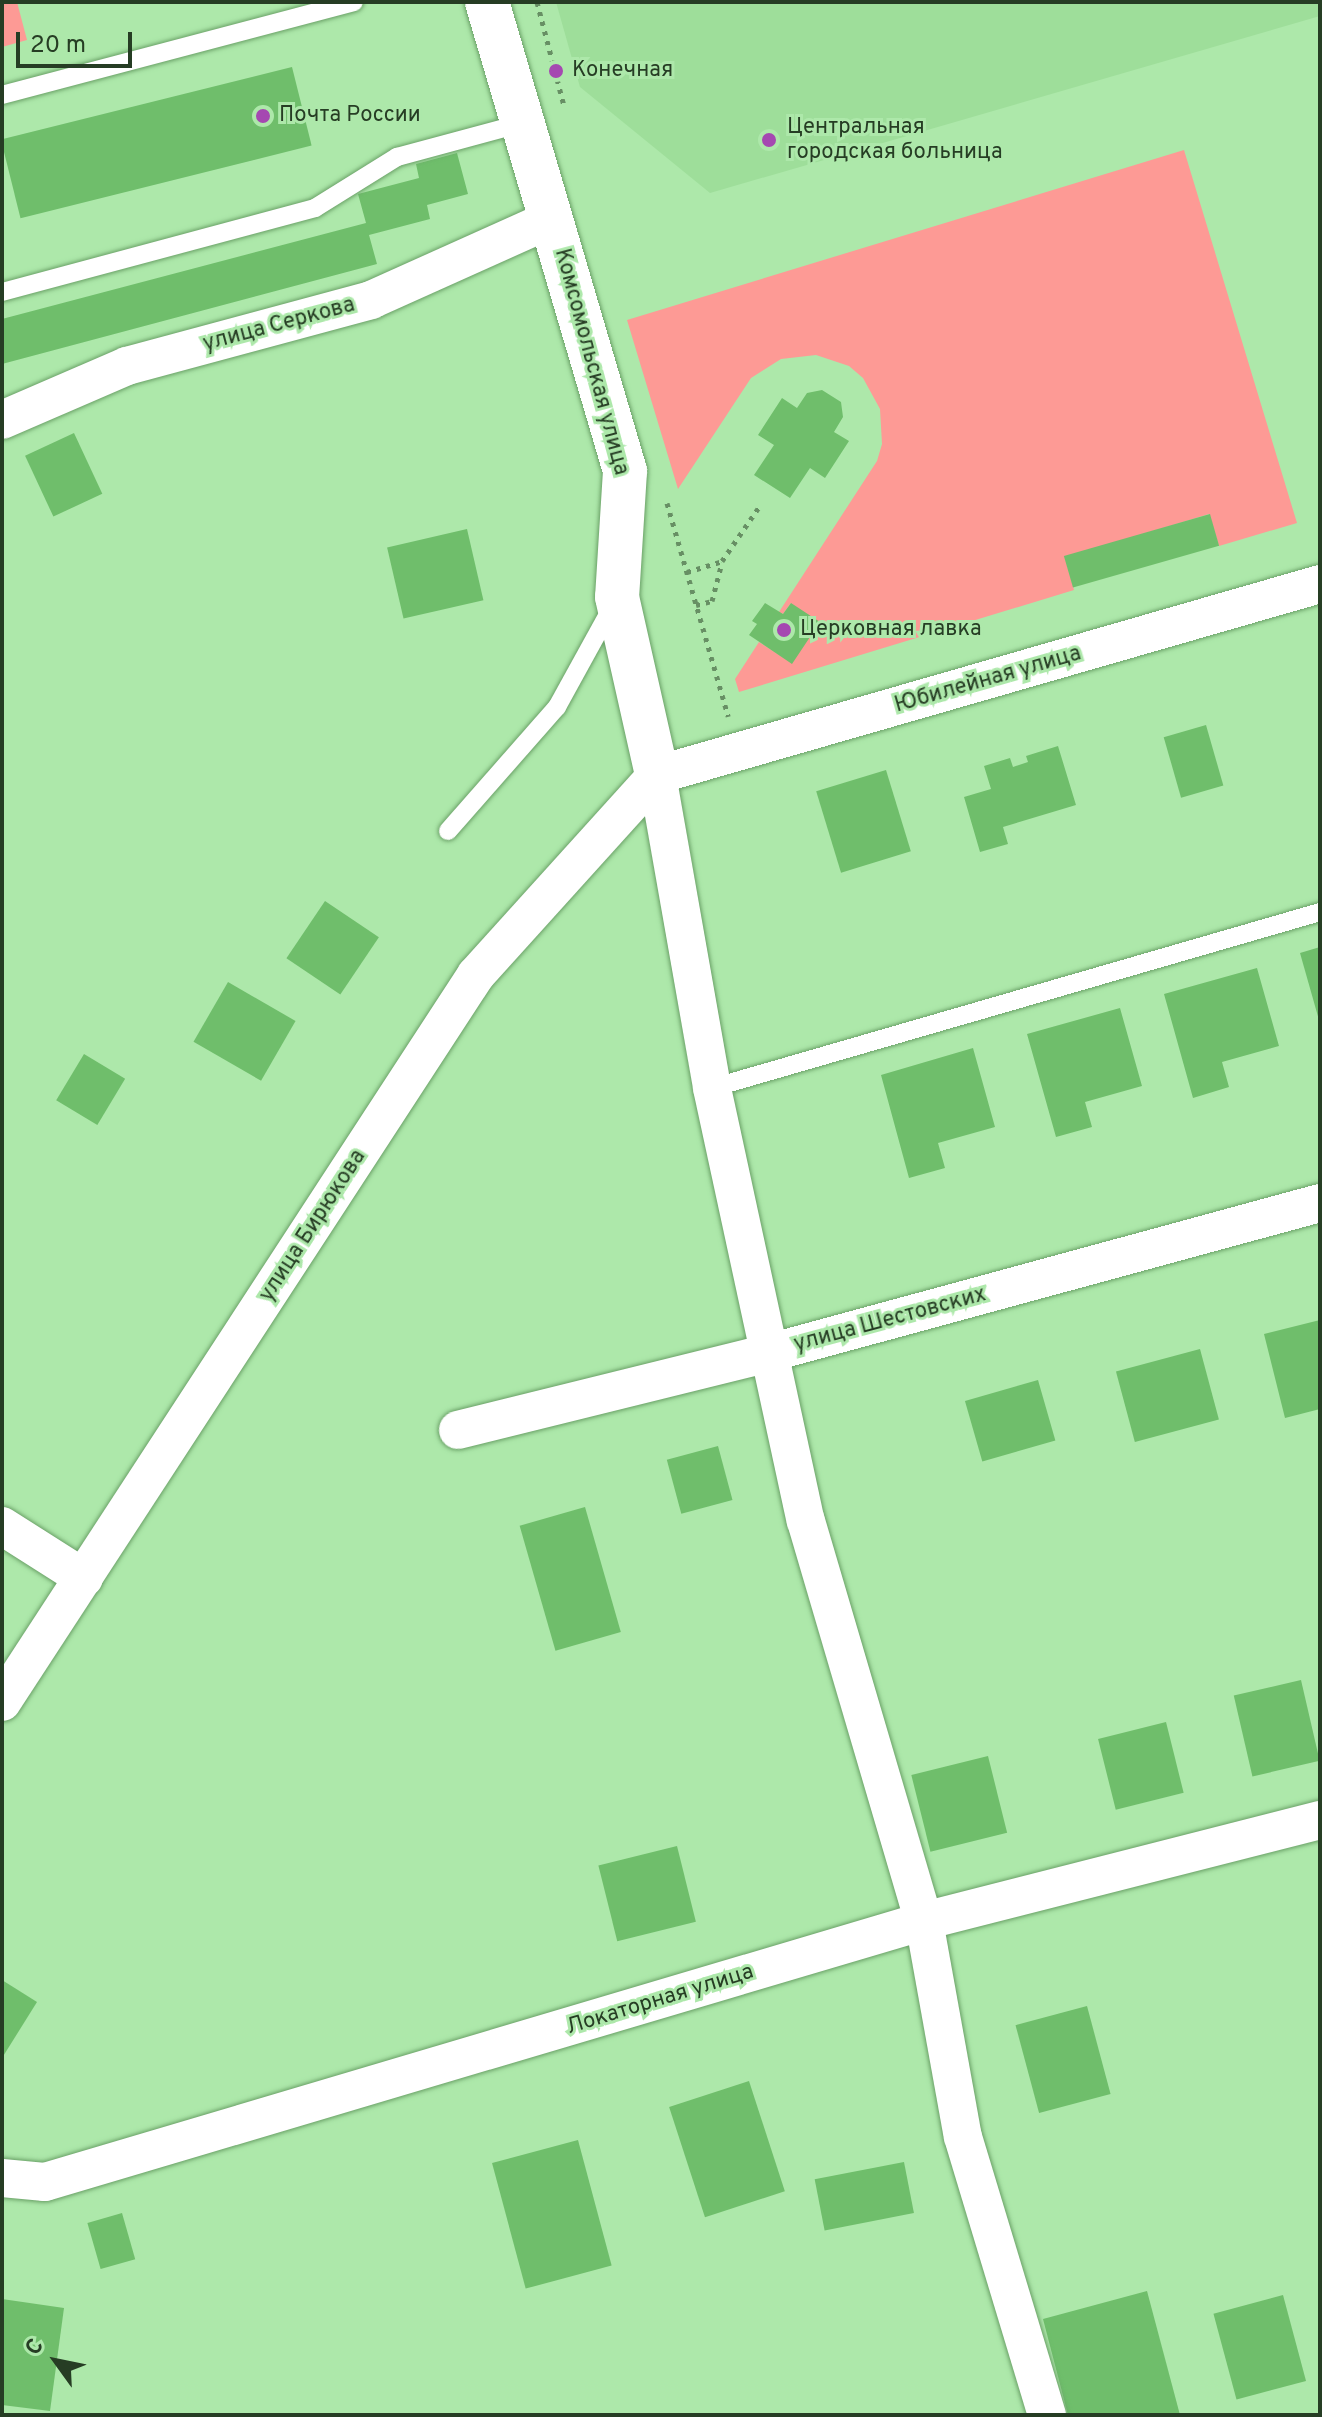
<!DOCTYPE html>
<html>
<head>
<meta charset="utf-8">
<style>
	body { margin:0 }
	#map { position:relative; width:1322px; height:2417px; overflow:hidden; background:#ade8aa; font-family:Overpass,sans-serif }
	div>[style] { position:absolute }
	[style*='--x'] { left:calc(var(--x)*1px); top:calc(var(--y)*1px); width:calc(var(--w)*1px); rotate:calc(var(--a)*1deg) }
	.built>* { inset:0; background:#9ede9a }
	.green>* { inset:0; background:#fd9a95 }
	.building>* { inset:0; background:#6fbe6b; transform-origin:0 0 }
	.path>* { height:5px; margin-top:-2.5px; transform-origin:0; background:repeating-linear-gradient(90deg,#678f64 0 4px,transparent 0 10px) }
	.roads { filter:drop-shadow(0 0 2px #6aa167) drop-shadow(0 0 2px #6aa167) }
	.service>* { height:18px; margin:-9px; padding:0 9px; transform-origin:9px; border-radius:9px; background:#fff }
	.minor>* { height:38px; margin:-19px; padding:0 19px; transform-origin:19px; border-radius:19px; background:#fff }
	.tertiary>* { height:44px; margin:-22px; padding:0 22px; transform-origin:22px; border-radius:22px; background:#fff }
	.dots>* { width:22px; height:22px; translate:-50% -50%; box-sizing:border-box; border:4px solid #ade8aa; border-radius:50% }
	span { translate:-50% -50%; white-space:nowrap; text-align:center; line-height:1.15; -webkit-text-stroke:6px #ade8aa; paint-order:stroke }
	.poi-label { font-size:22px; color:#263d24 }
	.left { translate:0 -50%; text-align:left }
	.street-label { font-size:22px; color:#263d24 }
	.frame { position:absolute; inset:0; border:4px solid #263d24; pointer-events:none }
	.north { position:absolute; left:16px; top:2321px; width:80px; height:80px; -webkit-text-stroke:6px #ade8aa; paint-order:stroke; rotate:303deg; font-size:22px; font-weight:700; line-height:32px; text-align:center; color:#263d24 }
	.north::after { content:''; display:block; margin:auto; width:28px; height:36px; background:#263d24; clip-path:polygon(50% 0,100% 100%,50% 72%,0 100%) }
	.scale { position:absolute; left:16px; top:32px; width:116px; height:36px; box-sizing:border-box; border:4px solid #263d24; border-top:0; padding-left:10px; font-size:24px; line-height:28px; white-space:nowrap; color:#263d24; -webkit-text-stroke:6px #ade8aa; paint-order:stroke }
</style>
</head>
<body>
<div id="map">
	<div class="built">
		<div style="clip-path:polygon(556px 2px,1320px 2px,1320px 16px,710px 193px,580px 87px)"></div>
	</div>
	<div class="green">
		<div style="clip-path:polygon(2px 2px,17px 2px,27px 40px,2px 47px)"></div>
		<div style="clip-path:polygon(1184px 150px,1297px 523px,1219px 546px,1209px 514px,1065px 558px,1074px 590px,739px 692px,735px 679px,759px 642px,792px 663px,791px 603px,783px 614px,779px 612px,877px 461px,882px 444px,880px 409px,863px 378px,849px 366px,816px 355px,781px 359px,751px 378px,678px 489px,627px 320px)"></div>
	</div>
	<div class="building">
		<div style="left:292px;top:67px;width:81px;height:300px;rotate:76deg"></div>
		<div style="clip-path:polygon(457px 153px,468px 194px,427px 205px,430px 219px,369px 235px,377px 264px,2px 364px,2px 319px,366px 223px,358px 194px,419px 178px,416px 164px)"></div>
		<div style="clip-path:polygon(822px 390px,841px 402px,843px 417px,834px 432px,849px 441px,825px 478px,810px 468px,790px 498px,754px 475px,774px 445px,758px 435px,782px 398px,797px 408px,807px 393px)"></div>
		<div style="left:74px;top:433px;width:67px;height:54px;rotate:65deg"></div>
		<div style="left:1210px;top:514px;width:33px;height:152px;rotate:74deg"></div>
		<div style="left:467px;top:529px;width:73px;height:82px;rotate:77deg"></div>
		<div style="clip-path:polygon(765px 603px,783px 614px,791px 603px,820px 622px,792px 664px,749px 635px,757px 624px,752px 621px)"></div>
		<div style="left:1206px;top:725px;width:63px;height:44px;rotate:74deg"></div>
		<div style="clip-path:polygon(1058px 746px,1076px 805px,1003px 827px,1008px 844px,980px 852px,964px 797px,991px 789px,984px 766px,1010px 758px,1013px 767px,1028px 762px,1026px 756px)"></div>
		<div style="left:886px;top:770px;width:85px;height:73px;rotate:73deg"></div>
		<div style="left:325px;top:901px;width:65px;height:69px;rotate:34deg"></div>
		<div style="clip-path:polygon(1320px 947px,1320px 1020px,1319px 1020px,1300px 953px)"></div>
		<div style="clip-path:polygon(1257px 968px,1279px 1046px,1222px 1062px,1229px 1087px,1193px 1098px,1164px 994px)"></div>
		<div style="left:228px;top:982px;width:78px;height:69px;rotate:30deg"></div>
		<div style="clip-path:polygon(1120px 1008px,1142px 1086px,1085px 1102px,1092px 1127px,1056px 1137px,1027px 1034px)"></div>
		<div style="clip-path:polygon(973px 1048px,995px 1127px,938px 1143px,945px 1168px,909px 1178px,881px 1075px)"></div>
		<div style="left:84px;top:1054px;width:48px;height:54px;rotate:31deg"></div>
		<div style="clip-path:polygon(1320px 1320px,1320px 1409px,1285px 1418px,1264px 1334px)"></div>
		<div style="left:1200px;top:1349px;width:73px;height:87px;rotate:75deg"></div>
		<div style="left:1038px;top:1380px;width:63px;height:76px;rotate:74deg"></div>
		<div style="left:718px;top:1446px;width:56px;height:53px;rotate:75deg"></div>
		<div style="left:585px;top:1507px;width:130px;height:68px;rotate:74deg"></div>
		<div style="left:1301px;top:1680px;width:83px;height:69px;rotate:77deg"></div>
		<div style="left:1166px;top:1722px;width:73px;height:70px;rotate:76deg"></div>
		<div style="left:988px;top:1756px;width:79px;height:79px;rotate:76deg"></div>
		<div style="left:677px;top:1846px;width:78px;height:81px;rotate:76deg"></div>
		<div style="clip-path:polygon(2px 1980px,37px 2002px,2px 2058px)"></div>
		<div style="left:1087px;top:2006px;width:91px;height:74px;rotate:75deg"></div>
		<div style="left:749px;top:2081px;width:116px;height:84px;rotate:72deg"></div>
		<div style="left:578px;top:2140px;width:130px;height:89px;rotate:75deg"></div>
		<div style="left:904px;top:2162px;width:52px;height:91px;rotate:79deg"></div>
		<div style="left:122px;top:2213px;width:48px;height:36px;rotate:74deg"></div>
		<div style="clip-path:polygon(1147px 2291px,1180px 2415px,1068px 2415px,1043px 2319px)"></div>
		<div style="left:1283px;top:2295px;width:89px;height:72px;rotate:75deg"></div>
		<div style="clip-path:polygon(2px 2299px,64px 2308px,50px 2411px,2px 2405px)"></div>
	</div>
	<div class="path">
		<div style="--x:537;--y:2;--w:107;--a:75.4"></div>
		<div style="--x:667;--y:503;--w:222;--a:74"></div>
		<div style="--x:687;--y:572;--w:37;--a:-17"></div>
		<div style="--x:722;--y:561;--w:69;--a:-55.6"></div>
		<div style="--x:696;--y:605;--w:16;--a:-14"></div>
		<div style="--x:712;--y:601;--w:40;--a:-75.6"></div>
	</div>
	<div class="roads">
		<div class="service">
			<div style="--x:2;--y:95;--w:364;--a:-14.8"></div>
			<div style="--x:2;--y:292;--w:324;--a:-15"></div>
			<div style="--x:315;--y:208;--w:97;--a:-31.9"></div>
			<div style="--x:397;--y:157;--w:131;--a:-15.1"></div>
			<div style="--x:448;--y:831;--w:165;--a:-48.7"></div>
			<div style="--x:557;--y:707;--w:116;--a:-61.2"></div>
			<div style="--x:712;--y:1088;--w:633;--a:-16.14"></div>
		</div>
		<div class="minor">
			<div style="--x:2;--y:420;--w:136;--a:-23.4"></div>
			<div style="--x:127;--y:366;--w:253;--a:-15.1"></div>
			<div style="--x:371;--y:300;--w:197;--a:-24.2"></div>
			<div style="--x:657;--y:775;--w:318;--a:80"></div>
			<div style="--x:712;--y:1088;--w:443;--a:77.8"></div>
			<div style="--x:806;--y:1521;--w:417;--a:73.6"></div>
			<div style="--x:924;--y:1921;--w:219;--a:79.8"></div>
			<div style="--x:963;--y:2137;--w:290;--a:73.2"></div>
			<div style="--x:657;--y:775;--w:690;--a:-16.07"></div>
			<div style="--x:458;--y:1430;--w:320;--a:-13.9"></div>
			<div style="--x:769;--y:1353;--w:571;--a:-15.23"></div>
			<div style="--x:2;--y:1526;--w:97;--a:32.4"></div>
			<div style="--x:2;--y:1702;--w:868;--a:-56.9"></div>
			<div style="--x:476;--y:975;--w:270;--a:-47.9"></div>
			<div style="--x:2;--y:2178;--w:43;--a:5.3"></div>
			<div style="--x:45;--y:2182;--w:917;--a:-16.54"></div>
			<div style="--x:924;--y:1921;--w:409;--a:-14.3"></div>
		</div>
		<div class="tertiary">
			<div style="--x:487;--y:2;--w:489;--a:73.6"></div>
			<div style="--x:625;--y:471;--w:126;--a:93.6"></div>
			<div style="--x:617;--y:597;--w:182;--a:77.3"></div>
		</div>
	</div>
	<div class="dots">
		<div style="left:556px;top:71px;background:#a548b1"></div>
		<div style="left:263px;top:116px;background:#a548b1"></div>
		<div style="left:769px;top:140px;background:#a548b1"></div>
		<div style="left:784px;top:630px;background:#a548b1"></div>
	</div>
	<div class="poi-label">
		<span class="left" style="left:572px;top:71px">Конечная</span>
		<span class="left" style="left:279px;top:116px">Почта России</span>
		<span class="left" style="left:787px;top:140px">Центральная<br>городская больница</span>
		<span class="left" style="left:800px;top:630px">Церковная лавка</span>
	</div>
	<div class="street-label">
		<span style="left:279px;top:325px;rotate:-15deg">улица Серкова</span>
		<span style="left:591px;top:362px;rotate:75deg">Комсомольская улица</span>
		<span style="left:988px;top:680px;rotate:-16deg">Юбилейная улица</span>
		<span style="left:313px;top:1226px;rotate:-57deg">улица Бирюкова</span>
		<span style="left:890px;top:1320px;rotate:-15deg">улица Шестовских</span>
		<span style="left:660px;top:2000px;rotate:-17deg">Локаторная улица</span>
	</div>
	<div class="frame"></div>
	<div class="north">С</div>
	<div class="scale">20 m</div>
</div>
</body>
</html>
